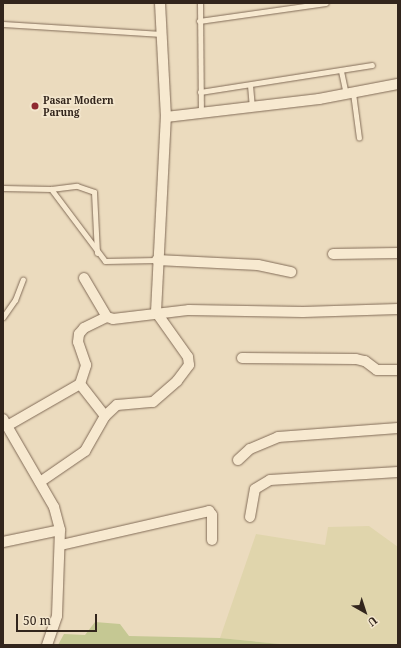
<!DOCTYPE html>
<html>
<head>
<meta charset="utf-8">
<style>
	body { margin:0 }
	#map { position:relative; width:401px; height:648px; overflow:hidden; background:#ebdbbe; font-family:"Noto Serif",serif }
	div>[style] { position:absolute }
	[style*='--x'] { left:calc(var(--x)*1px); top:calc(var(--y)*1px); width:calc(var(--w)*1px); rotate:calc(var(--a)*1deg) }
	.farmland>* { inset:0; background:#e0d5ac }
	.green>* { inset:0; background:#c5c893 }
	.roads { filter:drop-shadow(0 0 1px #826c58) drop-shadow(0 0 1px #826c58) }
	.service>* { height:5px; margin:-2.5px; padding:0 2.5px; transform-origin:2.5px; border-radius:2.5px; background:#f7e9d0 }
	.minor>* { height:10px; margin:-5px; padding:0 5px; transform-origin:5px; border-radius:5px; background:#f7e9d0 }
	.dots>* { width:11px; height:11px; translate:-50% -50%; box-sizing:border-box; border:2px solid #f3e6cd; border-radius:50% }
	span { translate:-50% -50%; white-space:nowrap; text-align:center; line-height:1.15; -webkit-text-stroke:3.5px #f3e6cd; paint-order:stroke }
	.poi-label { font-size:10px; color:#32251c; font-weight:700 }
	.left { translate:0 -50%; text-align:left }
	.frame { position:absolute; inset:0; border:4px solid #32251c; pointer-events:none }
	.north { position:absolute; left:345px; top:592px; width:40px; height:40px; -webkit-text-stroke:3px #f3e6cd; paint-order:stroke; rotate:141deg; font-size:11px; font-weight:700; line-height:16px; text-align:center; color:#32251c }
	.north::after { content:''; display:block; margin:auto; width:14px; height:18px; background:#32251c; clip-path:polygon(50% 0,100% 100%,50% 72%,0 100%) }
	.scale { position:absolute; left:16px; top:614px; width:81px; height:18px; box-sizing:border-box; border:2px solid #32251c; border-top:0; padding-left:5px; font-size:12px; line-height:14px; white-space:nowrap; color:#32251c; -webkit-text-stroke:3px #f3e6cd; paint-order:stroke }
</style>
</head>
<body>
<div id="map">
	<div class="farmland">
		<div style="clip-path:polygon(369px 526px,398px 547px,398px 645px,290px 645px,220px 638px,256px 534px,325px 545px,328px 527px)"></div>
	</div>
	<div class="green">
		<div style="clip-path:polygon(95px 622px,120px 624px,129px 636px,220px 638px,290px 645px,58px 645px,64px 634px,85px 635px)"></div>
	</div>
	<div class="roads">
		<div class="service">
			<div style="--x:200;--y:3;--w:111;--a:89.5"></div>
			<div style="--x:199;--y:21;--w:128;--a:-8.1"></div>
			<div style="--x:3;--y:24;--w:159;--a:3.6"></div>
			<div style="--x:341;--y:71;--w:24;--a:78"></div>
			<div style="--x:250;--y:85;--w:22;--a:85"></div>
			<div style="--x:200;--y:92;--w:174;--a:-8.9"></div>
			<div style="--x:353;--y:93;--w:45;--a:82.4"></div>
			<div style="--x:3;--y:188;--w:48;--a:1.2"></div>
			<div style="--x:51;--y:189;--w:90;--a:53.1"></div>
			<div style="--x:105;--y:261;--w:52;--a:-1.1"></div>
			<div style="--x:51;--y:189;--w:26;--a:-7"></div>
			<div style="--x:77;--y:186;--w:18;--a:19"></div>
			<div style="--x:94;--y:192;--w:61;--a:87.2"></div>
			<div style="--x:3;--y:317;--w:21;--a:-55"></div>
			<div style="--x:15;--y:300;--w:22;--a:-69"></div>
		</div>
		<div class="minor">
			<div style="--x:160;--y:3;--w:114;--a:87"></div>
			<div style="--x:166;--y:117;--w:154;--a:-6.7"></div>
			<div style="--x:319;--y:99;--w:80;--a:-10.8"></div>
			<div style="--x:333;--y:254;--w:65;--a:-0.9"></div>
			<div style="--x:157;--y:260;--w:101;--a:2.8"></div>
			<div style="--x:258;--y:265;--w:34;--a:12"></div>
			<div style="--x:84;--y:278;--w:45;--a:59.5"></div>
			<div style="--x:107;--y:317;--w:6;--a:18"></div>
			<div style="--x:113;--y:319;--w:77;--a:-6.8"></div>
			<div style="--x:189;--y:310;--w:114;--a:1"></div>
			<div style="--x:303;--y:312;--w:95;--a:-1.8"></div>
			<div style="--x:242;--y:358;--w:114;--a:0.5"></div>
			<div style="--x:356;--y:359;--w:9;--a:13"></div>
			<div style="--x:365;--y:361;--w:15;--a:37"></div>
			<div style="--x:377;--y:370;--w:21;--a:0"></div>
			<div style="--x:105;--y:416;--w:16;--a:-43"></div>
			<div style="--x:117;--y:405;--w:36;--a:-5"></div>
			<div style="--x:153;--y:402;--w:32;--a:-41"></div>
			<div style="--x:177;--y:381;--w:20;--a:-53"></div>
			<div style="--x:189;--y:365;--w:8;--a:-97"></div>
			<div style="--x:188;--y:357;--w:55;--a:-125.4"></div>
			<div style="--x:156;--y:312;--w:195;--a:-87.1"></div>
			<div style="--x:3;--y:419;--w:102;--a:59.9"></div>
			<div style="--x:54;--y:507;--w:24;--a:75"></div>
			<div style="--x:60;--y:530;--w:86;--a:92"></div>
			<div style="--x:57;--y:616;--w:31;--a:109"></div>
			<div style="--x:7;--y:426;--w:84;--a:-29.9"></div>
			<div style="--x:80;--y:384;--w:20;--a:-72"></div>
			<div style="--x:86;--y:365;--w:24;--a:-109"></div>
			<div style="--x:78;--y:342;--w:8;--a:-83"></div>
			<div style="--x:79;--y:334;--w:8;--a:-50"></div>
			<div style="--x:84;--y:328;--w:25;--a:-26"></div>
			<div style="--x:238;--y:460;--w:16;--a:-43"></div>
			<div style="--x:250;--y:449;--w:30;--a:-23"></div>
			<div style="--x:278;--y:437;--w:120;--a:-4.3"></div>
			<div style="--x:40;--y:482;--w:55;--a:-34.6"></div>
			<div style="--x:85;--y:451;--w:40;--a:-60.3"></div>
			<div style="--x:105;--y:416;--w:41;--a:-128"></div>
			<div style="--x:250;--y:517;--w:28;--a:-80"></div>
			<div style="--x:255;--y:489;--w:17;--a:-31"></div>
			<div style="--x:270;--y:480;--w:128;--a:-3.6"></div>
			<div style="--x:3;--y:542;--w:58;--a:-11.9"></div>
			<div style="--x:61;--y:545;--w:152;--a:-12.9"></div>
			<div style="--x:209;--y:511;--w:5;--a:53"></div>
			<div style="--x:212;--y:515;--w:25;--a:90"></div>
		</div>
	</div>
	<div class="dots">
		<div style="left:35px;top:106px;background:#8f2a31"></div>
	</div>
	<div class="poi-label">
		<span class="left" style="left:43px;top:106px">Pasar Modern<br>Parung</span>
	</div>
	<div class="frame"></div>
	<div class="north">U</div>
	<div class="scale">50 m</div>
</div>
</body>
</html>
